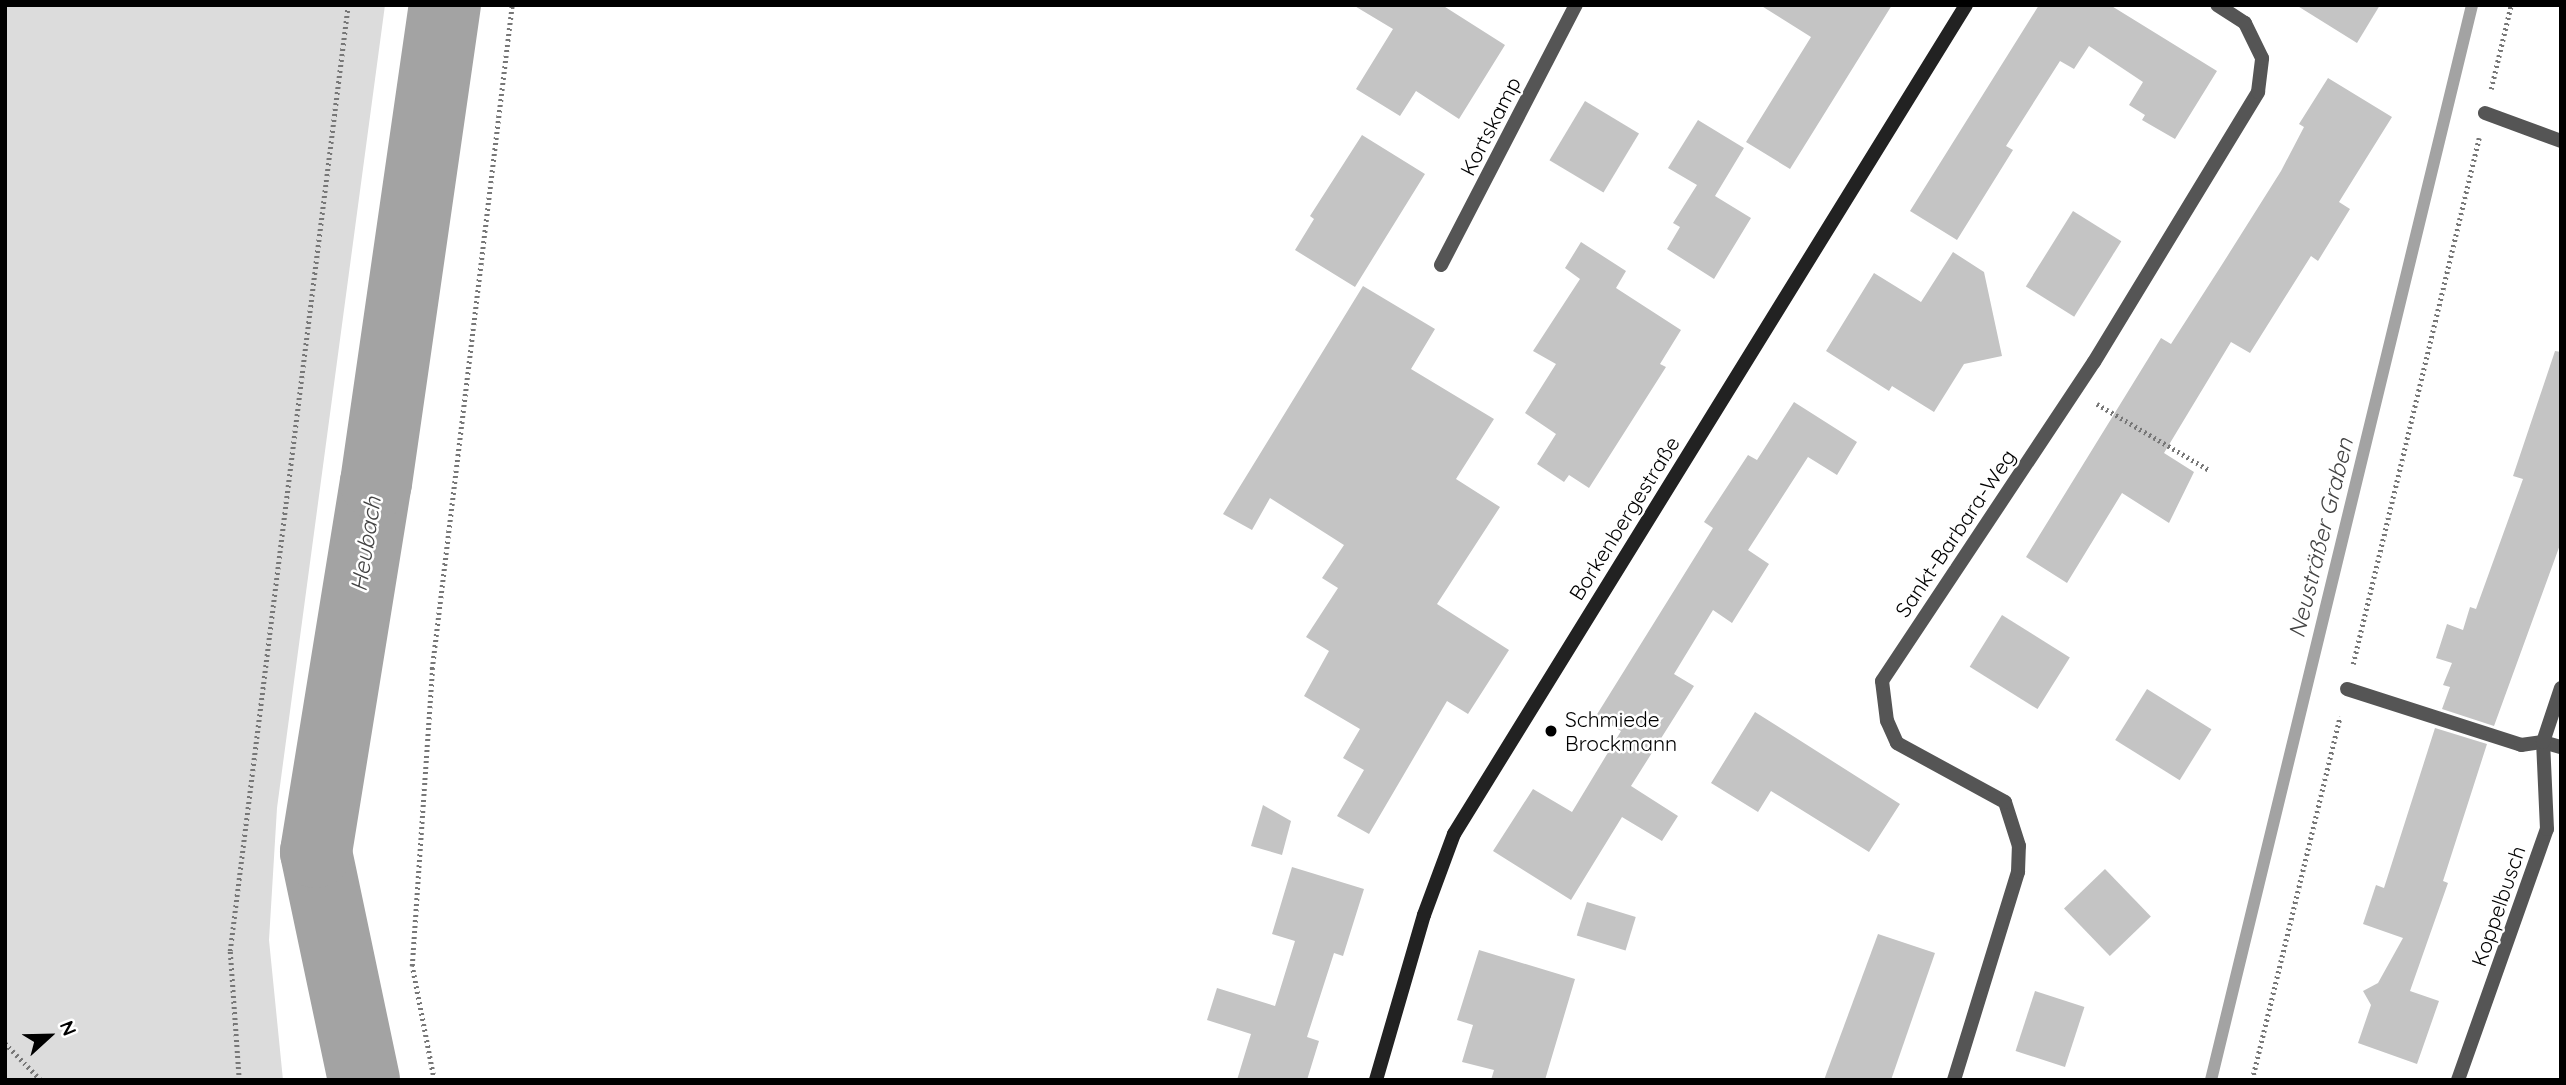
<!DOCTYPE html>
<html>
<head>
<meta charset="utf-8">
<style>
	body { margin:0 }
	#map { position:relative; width:2566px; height:1085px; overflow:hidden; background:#fff; font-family:Quicksand,sans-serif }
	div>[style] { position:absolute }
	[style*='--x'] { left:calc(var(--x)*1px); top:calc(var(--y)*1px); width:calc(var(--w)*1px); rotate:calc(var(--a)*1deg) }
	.green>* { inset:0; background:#dcdcdc }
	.stream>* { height:12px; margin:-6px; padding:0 6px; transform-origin:6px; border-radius:6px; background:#a3a3a3 }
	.river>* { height:72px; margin:-36px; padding:0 36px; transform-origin:36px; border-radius:36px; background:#a3a3a3 }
	.building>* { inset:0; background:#c4c4c4; transform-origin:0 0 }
	.path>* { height:4.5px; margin-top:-2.25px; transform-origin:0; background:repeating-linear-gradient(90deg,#777 0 2px,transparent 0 5.5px) }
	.street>* { height:14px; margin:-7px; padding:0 7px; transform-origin:7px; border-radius:7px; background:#555 }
	.secondary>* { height:14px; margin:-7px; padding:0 7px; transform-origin:7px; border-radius:7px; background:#222 }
	.dots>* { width:19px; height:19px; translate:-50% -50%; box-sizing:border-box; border:4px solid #fff; border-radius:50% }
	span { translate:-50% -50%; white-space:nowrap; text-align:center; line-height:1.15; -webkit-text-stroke:5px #fff; paint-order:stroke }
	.street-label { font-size:21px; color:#000 }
	.poi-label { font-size:21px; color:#000 }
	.left { translate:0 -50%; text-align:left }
	.water-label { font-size:23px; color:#444; font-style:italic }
	.frame { position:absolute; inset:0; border:7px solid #000; pointer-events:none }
	.north { position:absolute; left:14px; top:1001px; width:70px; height:70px; -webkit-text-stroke:5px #fff; paint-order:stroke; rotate:68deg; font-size:19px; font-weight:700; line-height:28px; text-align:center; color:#000 }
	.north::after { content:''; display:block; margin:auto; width:24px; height:32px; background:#000; clip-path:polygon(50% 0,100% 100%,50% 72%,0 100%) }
</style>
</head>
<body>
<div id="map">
	<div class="green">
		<div style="clip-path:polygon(5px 5px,385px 5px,277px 808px,269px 940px,283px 1080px,5px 1080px)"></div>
	</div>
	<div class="stream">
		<div style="--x:2211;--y:1080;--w:1106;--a:-76.35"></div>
	</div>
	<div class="river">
		<div style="--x:364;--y:1080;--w:233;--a:-101.9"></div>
		<div style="--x:316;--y:852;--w:374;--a:-80.8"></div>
		<div style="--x:376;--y:483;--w:483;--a:-81.8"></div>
	</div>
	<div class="building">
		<div style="clip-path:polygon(1353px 5px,1442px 5px,1505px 45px,1459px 119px,1416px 91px,1400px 116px,1356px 89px,1393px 29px)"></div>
		<div style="clip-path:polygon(1760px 5px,1892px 5px,1790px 169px,1746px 142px,1811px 37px)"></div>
		<div style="clip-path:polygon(2039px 5px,2110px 5px,2217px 71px,2175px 139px,2142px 120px,2145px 115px,2129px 105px,2143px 82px,2089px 46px,2074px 69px,2060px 61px,2006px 146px,2013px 150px,1957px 240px,1910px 211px)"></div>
		<div style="clip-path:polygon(2296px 5px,2380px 5px,2357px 43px)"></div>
		<div style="clip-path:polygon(2328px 78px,2392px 117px,2339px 202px,2350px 209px,2318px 261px,2311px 256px,2250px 353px,2231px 342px,2164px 453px,2194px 472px,2169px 523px,2122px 493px,2067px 583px,2026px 557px,2161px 338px,2171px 344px,2223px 263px,2281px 171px,2304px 127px,2299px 124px)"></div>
		<div style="left:1585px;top:101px;width:63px;height:69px;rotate:31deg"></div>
		<div style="clip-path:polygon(1698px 120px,1744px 148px,1715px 196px,1751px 218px,1714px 279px,1667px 249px,1680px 227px,1673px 223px,1697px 185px,1668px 168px)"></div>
		<div style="clip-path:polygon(1362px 135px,1425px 174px,1355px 287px,1295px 250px,1314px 219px,1310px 216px)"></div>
		<div style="left:2073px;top:211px;width:57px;height:89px;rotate:32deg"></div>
		<div style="clip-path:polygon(1581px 242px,1626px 271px,1616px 288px,1681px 330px,1660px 364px,1666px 367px,1589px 488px,1569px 475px,1564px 482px,1537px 464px,1556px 434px,1525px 413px,1556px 364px,1533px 351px,1580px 279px,1565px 268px)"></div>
		<div style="clip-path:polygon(1953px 252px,1984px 272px,2002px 356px,1964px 364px,1934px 412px,1892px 386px,1889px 391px,1826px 351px,1874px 273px,1921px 302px)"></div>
		<div style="clip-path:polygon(1363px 286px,1435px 329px,1411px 369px,1494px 419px,1456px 479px,1500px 507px,1437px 604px,1509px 650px,1468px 714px,1447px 701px,1369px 834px,1337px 816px,1364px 770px,1343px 758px,1360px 729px,1304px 696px,1329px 651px,1306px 637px,1338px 588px,1322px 578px,1344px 545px,1270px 498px,1252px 530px,1223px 514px)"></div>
		<div style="clip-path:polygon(2555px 351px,2561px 352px,2561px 542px,2494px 726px,2442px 709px,2450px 687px,2443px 685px,2452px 663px,2436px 658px,2447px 624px,2463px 630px,2470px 607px,2476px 609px,2523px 479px,2513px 476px)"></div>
		<div style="clip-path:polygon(1794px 402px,1857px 442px,1837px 475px,1808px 457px,1748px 550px,1769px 564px,1732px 623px,1713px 610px,1674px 674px,1694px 686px,1631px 786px,1678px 816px,1662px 841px,1622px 817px,1571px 900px,1493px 851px,1533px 789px,1572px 812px,1621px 731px,1596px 716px,1713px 528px,1704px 522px,1748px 455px,1757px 460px)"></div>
		<div style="left:2002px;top:615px;width:80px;height:61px;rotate:32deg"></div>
		<div style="left:2147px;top:689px;width:76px;height:60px;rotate:32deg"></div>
		<div style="clip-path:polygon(1755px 712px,1900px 804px,1869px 852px,1771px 791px,1758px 812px,1711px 783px)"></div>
		<div style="clip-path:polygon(2435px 728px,2487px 744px,2443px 881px,2448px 883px,2410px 991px,2439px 1001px,2417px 1064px,2358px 1043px,2371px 1005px,2363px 991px,2378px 983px,2403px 938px,2363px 924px,2376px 885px,2384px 888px)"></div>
		<div style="clip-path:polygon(1263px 805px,1291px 821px,1282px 855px,1251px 846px)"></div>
		<div style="clip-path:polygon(1292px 867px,1364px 889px,1343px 956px,1334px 953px,1307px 1037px,1319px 1041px,1307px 1080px,1237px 1080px,1251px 1034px,1207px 1020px,1217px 988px,1275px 1006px,1295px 941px,1272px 934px)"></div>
		<div style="left:2105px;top:869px;width:66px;height:57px;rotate:46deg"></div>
		<div style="left:1587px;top:902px;width:51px;height:35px;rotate:17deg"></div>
		<div style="clip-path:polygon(1878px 934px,1935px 953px,1891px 1080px,1824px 1080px)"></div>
		<div style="clip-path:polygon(1479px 950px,1575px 979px,1545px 1080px,1491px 1080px,1494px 1070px,1462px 1062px,1473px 1025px,1457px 1020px)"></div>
		<div style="left:2035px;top:991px;width:52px;height:63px;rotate:18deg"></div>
	</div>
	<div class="path">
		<div style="--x:2491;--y:89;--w:86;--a:-76.6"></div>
		<div style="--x:2097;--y:404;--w:130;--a:30.5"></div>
		<div style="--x:2353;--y:664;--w:541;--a:-76.53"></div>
		<div style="--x:5;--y:1043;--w:52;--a:45.8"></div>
		<div style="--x:239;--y:1080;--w:129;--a:-94"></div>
		<div style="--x:230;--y:951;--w:953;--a:-82.89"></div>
		<div style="--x:434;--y:1080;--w:116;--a:-100.9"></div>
		<div style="--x:412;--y:966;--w:298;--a:-86.1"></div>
		<div style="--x:432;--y:669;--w:669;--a:-83.13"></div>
		<div style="--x:2252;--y:1080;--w:374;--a:-76.4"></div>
	</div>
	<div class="street">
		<div style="--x:2485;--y:113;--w:81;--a:20.2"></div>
		<div style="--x:1441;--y:265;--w:293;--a:-62.6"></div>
		<div style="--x:2347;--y:689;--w:183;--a:17.8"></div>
		<div style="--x:2521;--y:745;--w:22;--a:-8"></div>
		<div style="--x:2543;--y:742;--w:19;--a:16"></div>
		<div style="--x:1954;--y:1080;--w:218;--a:-72.9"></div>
		<div style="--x:2018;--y:872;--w:26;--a:-88"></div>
		<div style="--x:2019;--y:846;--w:46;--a:-107.7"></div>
		<div style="--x:2005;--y:802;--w:123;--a:-151.4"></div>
		<div style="--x:1897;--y:743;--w:24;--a:-114"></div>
		<div style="--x:1887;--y:721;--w:40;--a:-97.1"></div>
		<div style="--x:1882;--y:681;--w:383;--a:-56.4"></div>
		<div style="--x:2094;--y:362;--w:316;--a:-58.7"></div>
		<div style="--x:2258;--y:92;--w:34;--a:-83"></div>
		<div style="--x:2262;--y:58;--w:39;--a:-116"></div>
		<div style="--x:2245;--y:23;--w:33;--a:-147"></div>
		<div style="--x:2458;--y:1080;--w:266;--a:-70.5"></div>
		<div style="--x:2547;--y:829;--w:87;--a:-92.6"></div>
		<div style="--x:2543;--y:742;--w:57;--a:-71.6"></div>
	</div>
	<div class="secondary">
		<div style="--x:1376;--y:1080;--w:172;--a:-73.8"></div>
		<div style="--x:1424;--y:915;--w:86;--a:-69.7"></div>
		<div style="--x:1454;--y:834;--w:974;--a:-58.3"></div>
	</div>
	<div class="dots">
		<div style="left:1551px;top:731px;background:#000"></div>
	</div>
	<div class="street-label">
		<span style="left:1490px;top:126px;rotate:-63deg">Kortskamp</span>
		<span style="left:1624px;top:518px;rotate:-58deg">Borkenbergestraße</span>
		<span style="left:1955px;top:533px;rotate:-56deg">Sankt-Barbara-Weg</span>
		<span style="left:2498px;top:906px;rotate:-71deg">Koppelbusch</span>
	</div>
	<div class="poi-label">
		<span class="left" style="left:1565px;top:731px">Schmiede<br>Brockmann</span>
	</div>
	<div class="water-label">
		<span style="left:2321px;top:538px;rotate:-76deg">Neusträßer Graben</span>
		<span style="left:366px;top:544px;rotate:-81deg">Heubach</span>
	</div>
	<div class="frame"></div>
	<div class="north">N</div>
</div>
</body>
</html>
